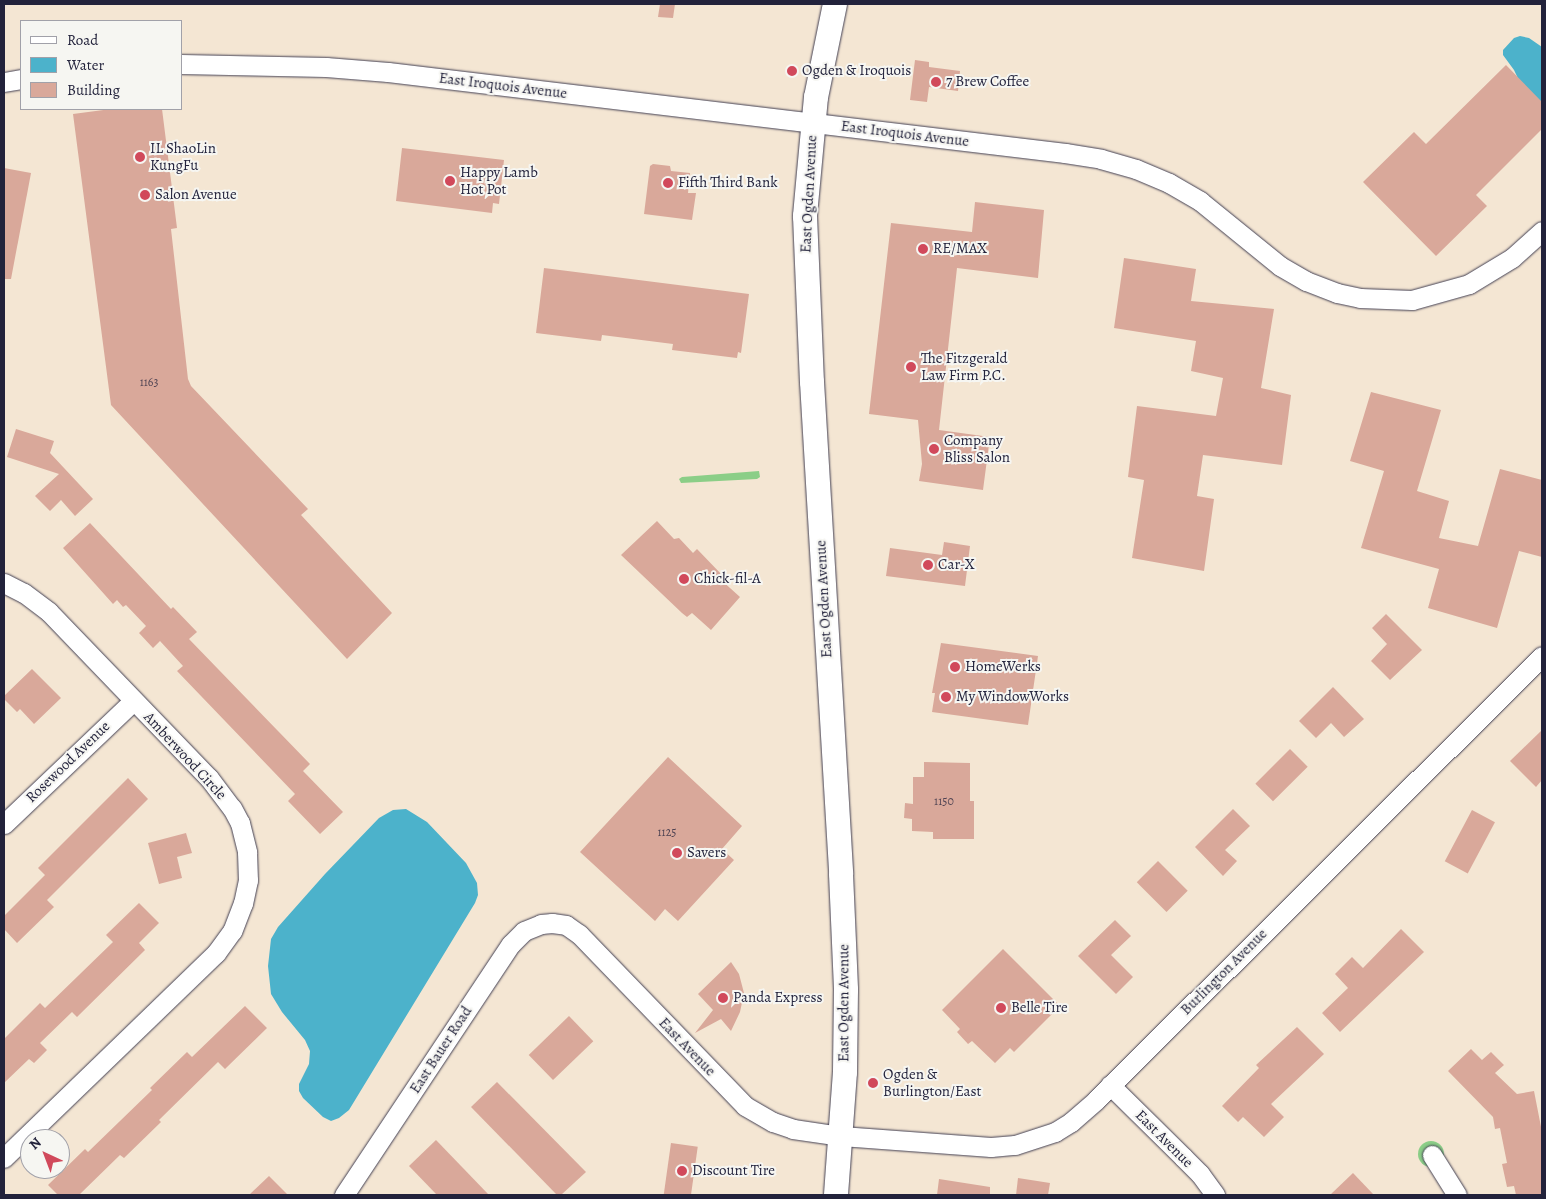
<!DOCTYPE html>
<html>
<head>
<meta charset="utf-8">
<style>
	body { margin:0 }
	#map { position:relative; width:1546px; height:1199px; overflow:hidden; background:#f4e6d3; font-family:Alegreya,serif }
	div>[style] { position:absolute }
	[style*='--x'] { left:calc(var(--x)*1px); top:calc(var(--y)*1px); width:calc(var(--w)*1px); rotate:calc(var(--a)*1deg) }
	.green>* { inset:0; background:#8bce87 }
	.round { border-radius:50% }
	.water>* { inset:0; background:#4cb2cb }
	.building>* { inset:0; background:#d9a89a; transform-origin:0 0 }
	.roads { filter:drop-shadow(0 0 1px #423f52) drop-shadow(0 0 1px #423f52) }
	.minor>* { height:19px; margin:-9.5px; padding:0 9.5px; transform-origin:9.5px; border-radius:9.5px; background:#fff }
	.major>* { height:24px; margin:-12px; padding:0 12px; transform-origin:12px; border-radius:12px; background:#fff }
	.dots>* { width:14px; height:14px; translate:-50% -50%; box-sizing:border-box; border:2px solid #f6f6f2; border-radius:50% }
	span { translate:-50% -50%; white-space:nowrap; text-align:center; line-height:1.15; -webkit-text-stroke:4px #f6f6f2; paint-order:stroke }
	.number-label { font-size:12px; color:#504453 }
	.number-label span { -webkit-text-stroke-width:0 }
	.poi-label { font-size:15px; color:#22223b }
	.left { translate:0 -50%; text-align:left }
	.street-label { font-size:15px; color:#22223b }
	.frame { position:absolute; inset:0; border:5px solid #22223b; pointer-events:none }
	.legend { position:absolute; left:20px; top:20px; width:162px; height:90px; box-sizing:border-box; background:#f6f6f2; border:1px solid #a1a1a9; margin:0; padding:6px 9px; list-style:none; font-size:15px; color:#22223b }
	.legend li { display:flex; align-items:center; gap:10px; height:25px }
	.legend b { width:25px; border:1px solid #a1a1a9 }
	.north { position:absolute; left:20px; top:1129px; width:50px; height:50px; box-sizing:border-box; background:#f6f6f2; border:1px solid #a1a1a9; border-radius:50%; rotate:317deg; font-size:14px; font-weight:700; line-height:20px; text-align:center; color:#22223b }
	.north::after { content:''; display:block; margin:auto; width:18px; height:22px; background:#d1495b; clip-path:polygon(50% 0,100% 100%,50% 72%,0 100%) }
</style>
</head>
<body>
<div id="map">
	<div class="green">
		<div style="clip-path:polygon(759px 471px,760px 477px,757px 479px,681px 483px,679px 479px,682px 477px)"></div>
		<div class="round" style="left:1418px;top:1141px;width:26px;height:26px"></div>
	</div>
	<div class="water">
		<div style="clip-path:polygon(1520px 36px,1529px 38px,1542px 47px,1542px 129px,1514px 70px,1503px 55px,1503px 50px,1514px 38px)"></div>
		<div style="clip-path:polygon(406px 809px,427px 822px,466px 863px,477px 883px,478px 895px,475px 903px,349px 1110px,339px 1118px,331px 1121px,323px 1117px,303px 1098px,299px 1091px,299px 1084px,309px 1064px,310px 1051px,305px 1040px,282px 1012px,271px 994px,268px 966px,271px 939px,278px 927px,325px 874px,379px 818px,393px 810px)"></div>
	</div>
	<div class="building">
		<div style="clip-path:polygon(660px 4px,675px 4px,673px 18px,658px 17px)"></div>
		<div style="clip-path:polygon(915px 60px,929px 62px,929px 67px,960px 71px,958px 91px,929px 87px,927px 102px,910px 100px)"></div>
		<div style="clip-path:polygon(1506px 65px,1542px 102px,1542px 129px,1476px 195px,1487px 206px,1436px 256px,1363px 182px,1414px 132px,1426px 144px)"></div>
		<div style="clip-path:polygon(111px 109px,162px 109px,177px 228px,171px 229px,188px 379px,191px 386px,308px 509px,301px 515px,392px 613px,347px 659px,111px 405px,73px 114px)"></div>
		<div style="clip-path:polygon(402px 148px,504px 160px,499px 204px,493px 203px,492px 213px,396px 201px)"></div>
		<div style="clip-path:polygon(653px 164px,670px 166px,671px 171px,690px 173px,688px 193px,696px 193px,692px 220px,644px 214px,650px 166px)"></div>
		<div style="clip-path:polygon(4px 168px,31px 173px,11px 279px,4px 279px)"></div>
		<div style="clip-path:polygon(975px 202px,1044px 210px,1038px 278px,957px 268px,939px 430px,990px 437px,983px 490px,919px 481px,922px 464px,918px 420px,869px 414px,891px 223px,972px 232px)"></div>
		<div style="clip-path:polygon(1124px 258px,1196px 269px,1191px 301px,1274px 309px,1261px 388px,1291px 395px,1282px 465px,1203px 455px,1197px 496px,1214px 499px,1204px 571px,1132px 558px,1144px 480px,1128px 477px,1137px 406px,1216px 416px,1223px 378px,1191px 371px,1196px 341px,1114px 328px)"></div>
		<div style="clip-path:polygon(544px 268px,749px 294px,741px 353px,738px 352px,737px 358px,672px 350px,673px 344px,602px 335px,601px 341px,536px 333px)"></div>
		<div style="clip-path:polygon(1371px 392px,1441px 410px,1417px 491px,1449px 501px,1439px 538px,1478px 546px,1500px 469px,1542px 480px,1542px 557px,1519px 551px,1497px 628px,1428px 608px,1439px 569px,1361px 548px,1384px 471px,1350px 461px)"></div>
		<div style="clip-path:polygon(16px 429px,54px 441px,50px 453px,93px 499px,75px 516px,61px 500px,50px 511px,35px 496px,59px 474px,7px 457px)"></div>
		<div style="clip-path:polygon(657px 521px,674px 539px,679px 538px,693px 553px,697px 549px,723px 576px,720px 579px,740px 597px,711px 630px,692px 613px,687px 617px,682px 613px,621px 555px)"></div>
		<div style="clip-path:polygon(90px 523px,171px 609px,173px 607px,197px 632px,189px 639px,310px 764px,303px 771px,343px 812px,320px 834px,288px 801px,295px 794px,177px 671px,183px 666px,160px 641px,153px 648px,139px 633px,146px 626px,126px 605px,123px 607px,117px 600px,113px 604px,63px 548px)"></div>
		<div style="clip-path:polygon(944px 542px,970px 546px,965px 586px,886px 576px,890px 548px,942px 555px)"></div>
		<div style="clip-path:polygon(1386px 614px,1422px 650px,1390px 680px,1371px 661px,1387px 644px,1372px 628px)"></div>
		<div style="clip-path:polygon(941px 643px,1038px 656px,1028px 725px,932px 712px,935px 693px,932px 693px)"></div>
		<div style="clip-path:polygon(32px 669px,61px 698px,34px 724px,20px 709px,17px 712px,4px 699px,4px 696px)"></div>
		<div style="clip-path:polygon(1333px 687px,1364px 719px,1344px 737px,1331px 723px,1316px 738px,1299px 721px)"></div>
		<div style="clip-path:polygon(1542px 730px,1542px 780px,1536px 787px,1510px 761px)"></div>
		<div style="left:1290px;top:749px;width:25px;height:49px;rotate:45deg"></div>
		<div style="clip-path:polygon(668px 757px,742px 826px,722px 849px,734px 860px,678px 921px,665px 909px,655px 921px,580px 852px)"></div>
		<div style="clip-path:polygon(924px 762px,970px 763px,970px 801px,974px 801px,974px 839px,933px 839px,933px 832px,912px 831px,912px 819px,904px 818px,905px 803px,913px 804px,913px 777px,924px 777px)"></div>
		<div style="clip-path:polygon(128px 778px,148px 799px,47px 900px,54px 907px,17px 943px,4px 929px,4px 916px,45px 875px,38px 868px)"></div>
		<div style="clip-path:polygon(1233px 809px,1250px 826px,1225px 850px,1237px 861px,1223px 876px,1195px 847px)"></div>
		<div style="left:1472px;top:810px;width:26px;height:58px;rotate:28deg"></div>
		<div style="clip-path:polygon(186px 833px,192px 853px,177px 857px,182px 878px,159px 884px,148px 843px)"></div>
		<div style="left:1158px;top:861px;width:42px;height:30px;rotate:45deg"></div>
		<div style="clip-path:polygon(139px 903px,159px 923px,139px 943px,145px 950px,77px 1017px,72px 1012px,40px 1043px,47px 1050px,34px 1063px,29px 1059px,4px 1083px,4px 1039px,40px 1003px,45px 1008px,113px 942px,106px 935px)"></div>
		<div style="clip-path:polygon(1115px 920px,1131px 936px,1111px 955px,1133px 977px,1116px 994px,1078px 956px)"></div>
		<div style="clip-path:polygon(1401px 929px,1424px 952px,1340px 1032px,1322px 1013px,1348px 988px,1335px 974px,1352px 957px,1363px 968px)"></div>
		<div style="clip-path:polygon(1003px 949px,1060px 1006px,1014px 1052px,1010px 1048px,995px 1063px,972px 1041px,968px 1044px,957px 1032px,960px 1029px,942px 1010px)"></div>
		<div style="clip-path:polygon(731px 962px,739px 974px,744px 993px,740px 1012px,731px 1031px,721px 1019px,695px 1033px,713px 1010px,698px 994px)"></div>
		<div style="clip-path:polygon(245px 1006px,267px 1028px,225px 1069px,218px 1062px,159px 1120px,161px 1122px,124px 1158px,120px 1155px,79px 1195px,58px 1195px,48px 1185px,85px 1149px,88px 1152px,152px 1090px,150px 1088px,187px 1052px,192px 1057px)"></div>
		<div style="left:569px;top:1016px;width:35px;height:56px;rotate:46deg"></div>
		<div style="clip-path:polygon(1297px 1027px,1324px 1054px,1271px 1104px,1284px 1117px,1264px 1137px,1243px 1117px,1238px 1122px,1222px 1106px,1259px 1068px,1256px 1065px)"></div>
		<div style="clip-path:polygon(1471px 1049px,1482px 1060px,1491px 1052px,1504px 1065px,1495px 1073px,1517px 1094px,1534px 1091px,1542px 1132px,1542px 1195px,1516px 1195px,1514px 1186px,1507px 1187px,1502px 1164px,1507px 1163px,1500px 1128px,1495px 1129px,1493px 1117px,1448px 1071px)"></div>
		<div style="clip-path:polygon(497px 1082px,586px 1172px,561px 1195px,557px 1195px,471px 1107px)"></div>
		<div style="clip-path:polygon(436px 1140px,489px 1195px,437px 1195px,409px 1166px)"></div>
		<div style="left:671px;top:1143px;width:27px;height:52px;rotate:8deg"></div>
		<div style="clip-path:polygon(1353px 1173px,1374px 1195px,1330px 1195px)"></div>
		<div style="clip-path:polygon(269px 1176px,288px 1195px,249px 1195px)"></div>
		<div style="clip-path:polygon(1018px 1178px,1050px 1183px,1048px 1195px,1016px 1195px)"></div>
		<div style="clip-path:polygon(939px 1179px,990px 1187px,990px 1195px,937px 1195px)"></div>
	</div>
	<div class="roads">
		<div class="minor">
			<div style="--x:181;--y:64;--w:145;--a:1.2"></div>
			<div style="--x:326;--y:67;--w:62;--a:4.6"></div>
			<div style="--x:388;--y:72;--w:682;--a:6.82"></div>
			<div style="--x:1065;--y:153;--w:36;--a:9"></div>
			<div style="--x:1101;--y:159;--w:36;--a:16"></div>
			<div style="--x:1136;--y:169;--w:36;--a:23"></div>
			<div style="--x:1169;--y:183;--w:36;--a:30"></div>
			<div style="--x:1200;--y:201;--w:103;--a:39.1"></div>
			<div style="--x:1280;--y:266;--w:30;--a:30"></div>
			<div style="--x:1306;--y:281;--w:33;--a:21"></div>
			<div style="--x:1337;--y:293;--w:24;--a:12"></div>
			<div style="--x:1360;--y:298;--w:52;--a:2.2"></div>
			<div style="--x:1412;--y:300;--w:59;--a:-15.7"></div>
			<div style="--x:1469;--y:284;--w:50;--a:-31.2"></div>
			<div style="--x:1512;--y:258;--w:40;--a:-42"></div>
			<div style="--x:4;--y:82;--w:17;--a:-10"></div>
			<div style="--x:4;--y:583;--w:22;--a:27"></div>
			<div style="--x:24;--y:593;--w:31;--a:37"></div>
			<div style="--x:49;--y:612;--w:231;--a:46.1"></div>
			<div style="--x:209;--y:778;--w:38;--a:53"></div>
			<div style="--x:232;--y:808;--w:17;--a:62"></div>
			<div style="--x:240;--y:823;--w:30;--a:76"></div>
			<div style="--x:247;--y:852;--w:28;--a:88"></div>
			<div style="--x:248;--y:880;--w:24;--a:102"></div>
			<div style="--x:243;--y:903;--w:30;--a:111"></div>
			<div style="--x:232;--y:931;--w:27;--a:126"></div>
			<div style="--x:216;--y:953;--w:295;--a:136"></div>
			<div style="--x:4;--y:824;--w:178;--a:-43.6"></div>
			<div style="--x:1110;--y:1085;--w:103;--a:44.6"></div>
			<div style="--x:1183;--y:1157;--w:24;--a:45"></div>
			<div style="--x:1200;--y:1174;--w:26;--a:54"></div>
			<div style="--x:1432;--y:1155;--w:47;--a:58"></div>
			<div style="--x:344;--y:1195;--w:301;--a:-56.4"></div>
			<div style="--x:511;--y:944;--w:18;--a:-45"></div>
			<div style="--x:524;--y:931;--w:18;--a:-22"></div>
			<div style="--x:541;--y:924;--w:11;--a:-5"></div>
			<div style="--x:552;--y:923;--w:14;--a:8"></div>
			<div style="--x:566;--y:925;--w:16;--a:35"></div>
			<div style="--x:579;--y:934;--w:239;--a:46"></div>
			<div style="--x:745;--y:1106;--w:32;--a:30"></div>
			<div style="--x:773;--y:1122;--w:21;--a:19"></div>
			<div style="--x:793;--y:1129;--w:49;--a:8.3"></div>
			<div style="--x:841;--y:1136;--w:150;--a:4.2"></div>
			<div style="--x:991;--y:1147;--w:24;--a:-5"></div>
			<div style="--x:1015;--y:1145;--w:42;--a:-18"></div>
			<div style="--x:1055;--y:1132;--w:19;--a:-32"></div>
			<div style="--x:1071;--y:1122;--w:33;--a:-41"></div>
			<div style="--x:1096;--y:1100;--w:629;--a:-44.87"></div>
		</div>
		<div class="major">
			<div style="--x:835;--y:4;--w:95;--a:101.5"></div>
			<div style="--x:816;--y:97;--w:120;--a:95.3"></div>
			<div style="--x:805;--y:216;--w:166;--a:87.6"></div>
			<div style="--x:812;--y:382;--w:493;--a:86.6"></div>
			<div style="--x:841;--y:874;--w:116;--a:87.5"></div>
			<div style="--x:846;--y:990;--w:82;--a:90.7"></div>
			<div style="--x:845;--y:1072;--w:123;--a:94.2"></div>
		</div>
	</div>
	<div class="dots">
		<div style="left:792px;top:71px;background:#d1495b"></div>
		<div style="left:936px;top:82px;background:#d1495b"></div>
		<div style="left:140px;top:157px;background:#d1495b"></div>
		<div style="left:450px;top:181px;background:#d1495b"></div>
		<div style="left:668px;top:183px;background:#d1495b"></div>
		<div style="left:145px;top:195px;background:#d1495b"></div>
		<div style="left:923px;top:249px;background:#d1495b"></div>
		<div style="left:911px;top:367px;background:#d1495b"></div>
		<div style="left:934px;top:449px;background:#d1495b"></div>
		<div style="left:928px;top:565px;background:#d1495b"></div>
		<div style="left:684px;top:579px;background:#d1495b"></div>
		<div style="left:955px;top:667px;background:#d1495b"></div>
		<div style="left:946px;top:697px;background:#d1495b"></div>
		<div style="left:677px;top:853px;background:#d1495b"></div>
		<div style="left:723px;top:998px;background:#d1495b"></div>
		<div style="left:1001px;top:1008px;background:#d1495b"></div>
		<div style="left:873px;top:1083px;background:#d1495b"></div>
		<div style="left:682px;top:1171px;background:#d1495b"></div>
	</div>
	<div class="number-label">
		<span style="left:149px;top:383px">1163</span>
		<span style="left:944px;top:802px">1150</span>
		<span style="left:667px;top:833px">1125</span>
	</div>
	<div class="poi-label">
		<span class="left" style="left:802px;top:71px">Ogden &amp; Iroquois</span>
		<span class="left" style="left:946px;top:82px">7 Brew Coffee</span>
		<span class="left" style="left:150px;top:157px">IL ShaoLin<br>KungFu</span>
		<span class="left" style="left:460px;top:181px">Happy Lamb<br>Hot Pot</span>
		<span class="left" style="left:678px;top:183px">Fifth Third Bank</span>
		<span class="left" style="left:155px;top:195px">Salon Avenue</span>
		<span class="left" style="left:933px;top:249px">RE/MAX</span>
		<span class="left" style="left:921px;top:367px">The Fitzgerald<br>Law Firm P.C.</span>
		<span class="left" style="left:944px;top:449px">Company<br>Bliss Salon</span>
		<span class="left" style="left:938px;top:565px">Car-X</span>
		<span class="left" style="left:694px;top:579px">Chick-fil-A</span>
		<span class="left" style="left:965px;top:667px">HomeWerks</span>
		<span class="left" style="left:956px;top:697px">My WindowWorks</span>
		<span class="left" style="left:687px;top:853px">Savers</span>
		<span class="left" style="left:733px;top:998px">Panda Express</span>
		<span class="left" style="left:1011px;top:1008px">Belle Tire</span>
		<span class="left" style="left:883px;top:1083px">Ogden &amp;<br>Burlington/East</span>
		<span class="left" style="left:692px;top:1171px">Discount Tire</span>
	</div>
	<div class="street-label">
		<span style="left:503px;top:86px;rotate:7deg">East Iroquois Avenue</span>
		<span style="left:905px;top:134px;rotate:7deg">East Iroquois Avenue</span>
		<span style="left:809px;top:194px;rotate:-87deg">East Ogden Avenue</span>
		<span style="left:824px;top:599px;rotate:-93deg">East Ogden Avenue</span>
		<span style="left:185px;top:756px;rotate:47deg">Amberwood Circle</span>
		<span style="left:68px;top:762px;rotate:-44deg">Rosewood Avenue</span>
		<span style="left:1224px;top:972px;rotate:-45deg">Burlington Avenue</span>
		<span style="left:844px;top:1003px;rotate:-90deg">East Ogden Avenue</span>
		<span style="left:687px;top:1047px;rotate:46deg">East Avenue</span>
		<span style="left:441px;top:1050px;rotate:-57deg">East Bauer Road</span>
		<span style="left:1164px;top:1139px;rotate:45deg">East Avenue</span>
	</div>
	<div class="frame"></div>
	<ul class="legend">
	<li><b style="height:6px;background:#fff"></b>Road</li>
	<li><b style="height:14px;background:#4cb2cb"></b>Water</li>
	<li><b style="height:14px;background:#d9a89a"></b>Building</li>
	</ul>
	<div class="north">N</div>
</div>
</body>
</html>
